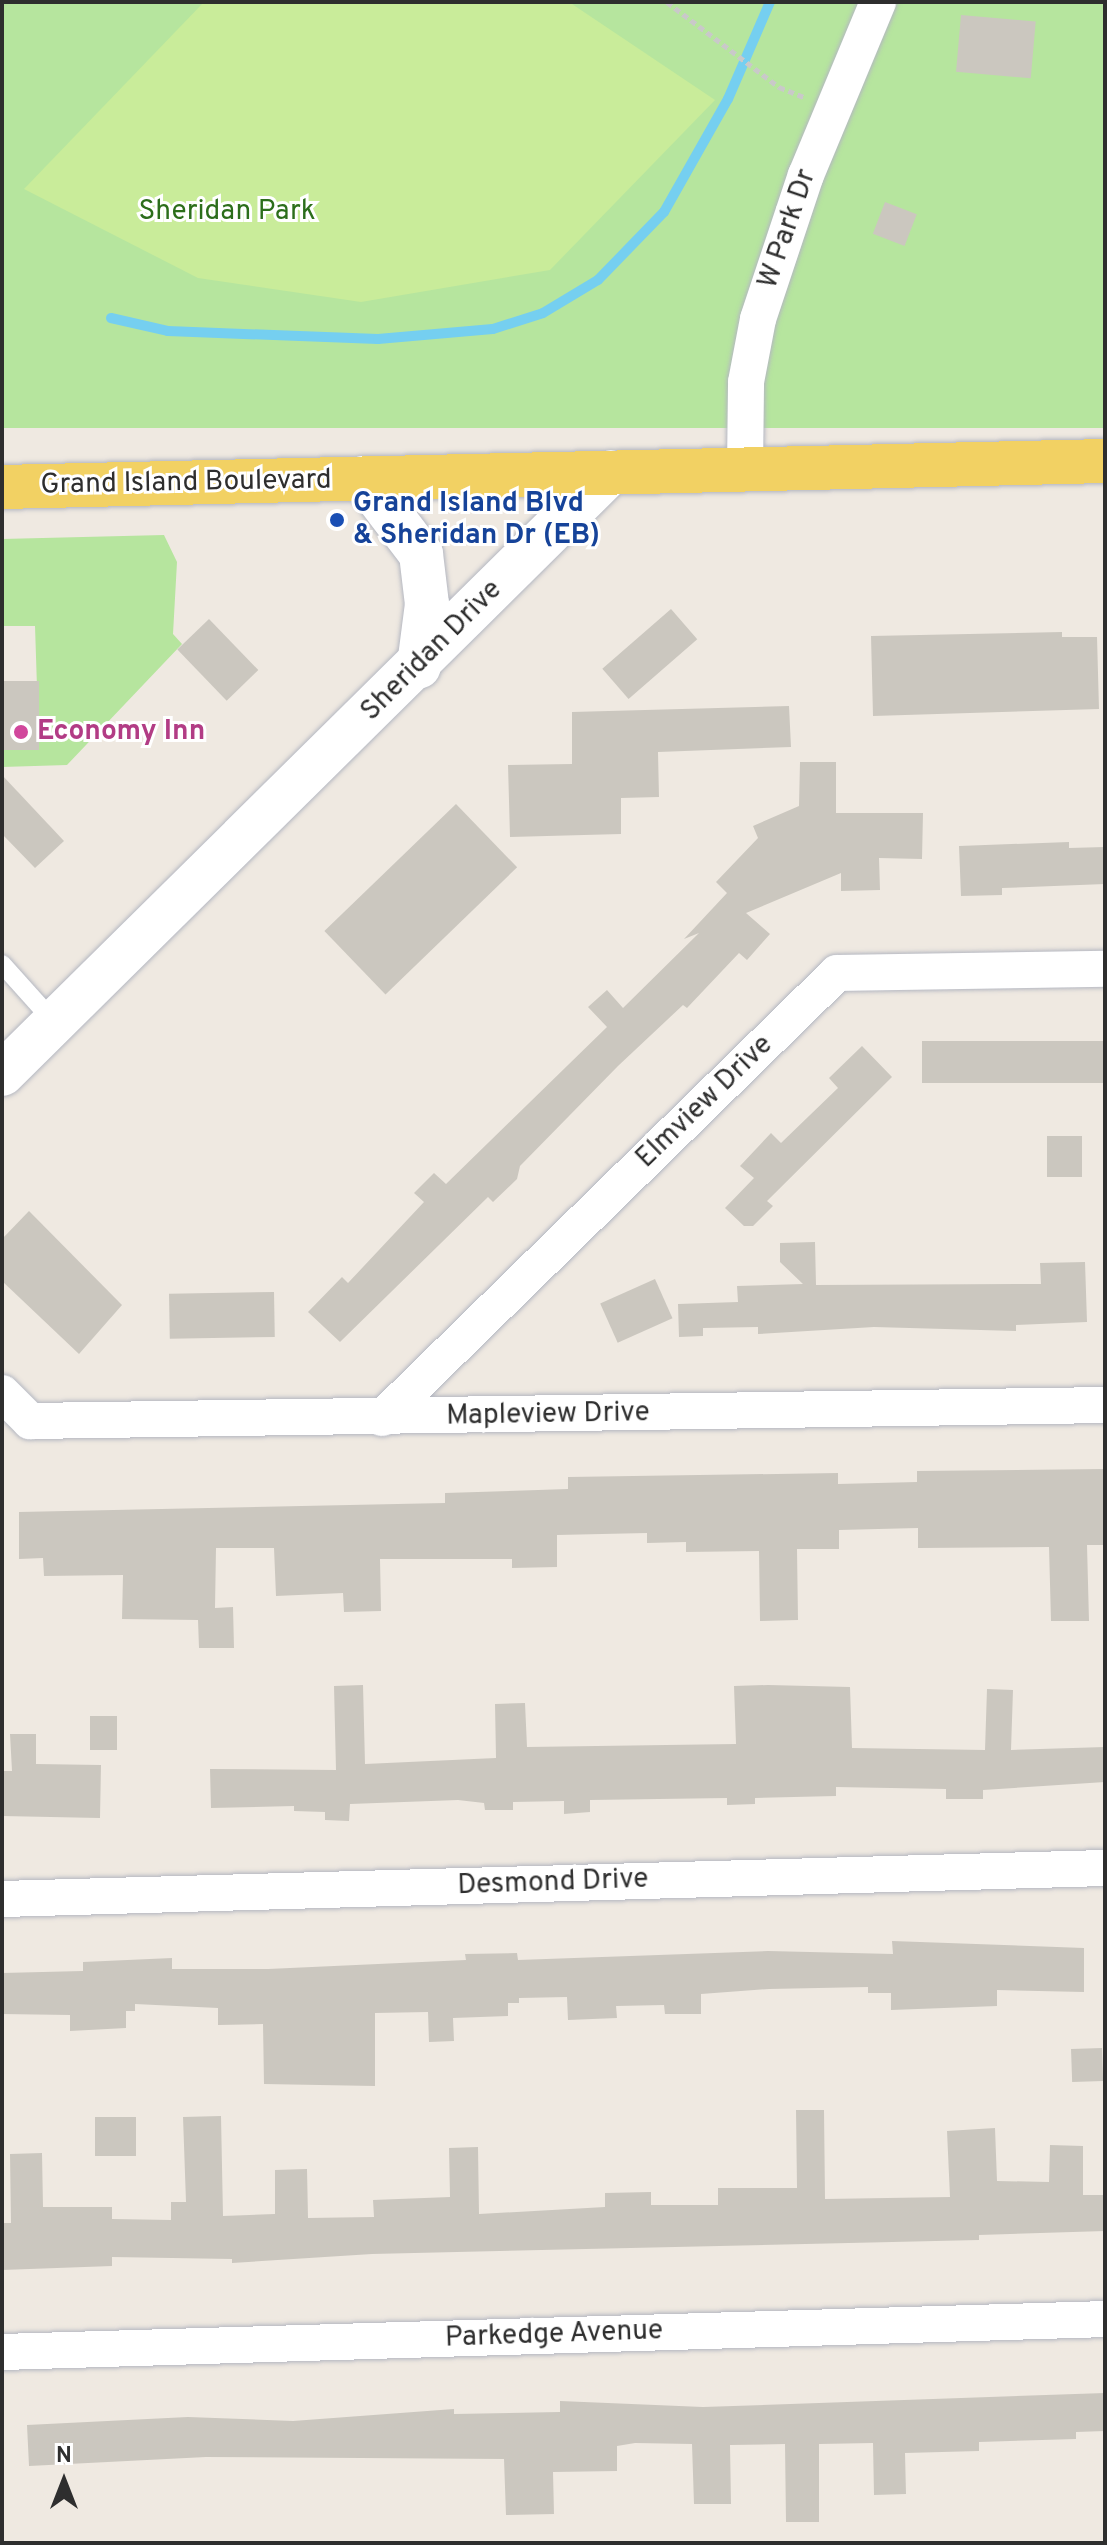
<!DOCTYPE html>
<html>
<head>
<meta charset="utf-8">
<style>
	body { margin:0 }
	#map { position:relative; width:1107px; height:2545px; overflow:hidden; background:#efe9e1; font-family:Overpass,sans-serif }
	div>[style] { position:absolute }
	[style*='--x'] { left:calc(var(--x)*1px); top:calc(var(--y)*1px); width:calc(var(--w)*1px); rotate:calc(var(--a)*1deg) }
	.green>* { inset:0; background:#b6e59e; transform-origin:0 0 }
	.pitch>* { inset:0; background:#c9ec9a }
	.stream>* { height:10px; margin:-5px; padding:0 5px; transform-origin:5px; border-radius:5px; background:#75cff0 }
	.building>* { inset:0; background:#cbc7bf; transform-origin:0 0 }
	.path>* { height:5px; margin-top:-2.5px; transform-origin:0; background:repeating-linear-gradient(90deg,#c9c9c9 0 6px,transparent 0 10px) }
	.roads { filter:drop-shadow(0 0 2px #b4b7c1) drop-shadow(0 0 2px #b4b7c1) }
	.service>* { height:18px; margin:-9px; padding:0 9px; transform-origin:9px; border-radius:9px; background:#fff }
	.minor>* { height:36px; margin:-18px; padding:0 18px; transform-origin:18px; border-radius:18px; background:#fff }
	.secondary>* { height:44px; margin:-22px; padding:0 22px; transform-origin:22px; border-radius:22px; background:#fff }
	.primary>* { height:44px; margin:-22px; padding:0 22px; transform-origin:22px; border-radius:22px; background:#f2d163 }
	.dots>* { width:22px; height:22px; translate:-50% -50%; box-sizing:border-box; border:4px solid #fff; border-radius:50% }
	span { translate:-50% -50%; white-space:nowrap; text-align:center; line-height:1.15; -webkit-text-stroke:6px #fff; paint-order:stroke }
	.park-label { font-size:28px; color:#2c6e1b }
	.street-label { font-size:28px; color:#2e2e2e }
	.transit-label { font-size:28px; color:#164399; font-weight:700 }
	.left { translate:0 -50%; text-align:left }
	.hotel-label { font-size:28px; color:#b23c85; font-weight:700 }
	.frame { position:absolute; inset:0; border:4px solid #2e2e2e; pointer-events:none }
	.north { position:absolute; left:24px; top:2441px; width:80px; height:80px; -webkit-text-stroke:6px #fff; paint-order:stroke; rotate:0deg; font-size:22px; font-weight:700; line-height:32px; text-align:center; color:#2e2e2e }
	.north::after { content:''; display:block; margin:auto; width:28px; height:36px; background:#2e2e2e; clip-path:polygon(50% 0,100% 100%,50% 72%,0 100%) }
</style>
</head>
<body>
<div id="map">
	<div class="green">
		<div style="left:2px;top:2px;width:1103px;height:426px"></div>
		<div style="clip-path:polygon(164px 535px,177px 562px,173px 634px,182px 644px,67px 765px,2px 767px,2px 750px,39px 749px,35px 626px,2px 626px,2px 539px)"></div>
	</div>
	<div class="pitch">
		<div style="clip-path:polygon(204px 2px,569px 2px,715px 100px,550px 270px,361px 302px,198px 278px,24px 189px)"></div>
	</div>
	<div class="stream">
		<div style="--x:111;--y:318;--w:58;--a:12.8"></div>
		<div style="--x:168;--y:331;--w:210;--a:2.2"></div>
		<div style="--x:378;--y:339;--w:115;--a:-5"></div>
		<div style="--x:493;--y:329;--w:52;--a:-17.7"></div>
		<div style="--x:543;--y:313;--w:64;--a:-31"></div>
		<div style="--x:598;--y:280;--w:95;--a:-45.9"></div>
		<div style="--x:664;--y:212;--w:130;--a:-60.5"></div>
		<div style="--x:728;--y:99;--w:106;--a:-66.6"></div>
	</div>
	<div class="building">
		<div style="left:961px;top:15px;width:75px;height:57px;rotate:5deg"></div>
		<div style="left:885px;top:202px;width:34px;height:34px;rotate:21deg"></div>
		<div style="left:671px;top:609px;width:40px;height:91px;rotate:49deg"></div>
		<div style="left:209px;top:619px;width:71px;height:44px;rotate:46deg"></div>
		<div style="clip-path:polygon(1062px 632px,1062px 637px,1097px 637px,1099px 709px,873px 716px,871px 636px)"></div>
		<div style="left:39px;top:681px;width:69px;height:35px;rotate:90deg"></div>
		<div style="clip-path:polygon(789px 706px,791px 747px,658px 752px,659px 797px,621px 798px,621px 834px,510px 837px,508px 765px,572px 764px,572px 712px)"></div>
		<div style="clip-path:polygon(800px 762px,836px 762px,836px 813px,923px 813px,922px 859px,879px 858px,880px 890px,841px 891px,841px 873px,746px 913px,770px 934px,747px 960px,739px 953px,687px 1008px,683px 1005px,618px 1066px,520px 1166px,517px 1179px,493px 1202px,488px 1197px,340px 1342px,308px 1312px,342px 1277px,348px 1283px,424px 1202px,414px 1193px,434px 1173px,446px 1184px,607px 1027px,588px 1007px,607px 990px,623px 1008px,699px 933px,684px 939px,727px 893px,716px 882px,758px 838px,753px 826px,799px 806px)"></div>
		<div style="clip-path:polygon(2px 775px,64px 841px,35px 868px,2px 834px)"></div>
		<div style="left:456px;top:804px;width:88px;height:183px;rotate:46deg"></div>
		<div style="clip-path:polygon(1069px 842px,1069px 848px,1105px 847px,1105px 884px,1002px 888px,1002px 895px,961px 896px,959px 846px)"></div>
		<div style="left:1105px;top:1041px;width:42px;height:183px;rotate:90deg"></div>
		<div style="clip-path:polygon(862px 1046px,892px 1077px,767px 1201px,773px 1206px,753px 1226px,744px 1226px,725px 1208px,754px 1178px,740px 1166px,771px 1133px,781px 1143px,838px 1088px,829px 1078px)"></div>
		<div style="left:1082px;top:1136px;width:41px;height:35px;rotate:90deg"></div>
		<div style="clip-path:polygon(29px 1211px,122px 1305px,79px 1354px,2px 1281px,2px 1239px)"></div>
		<div style="clip-path:polygon(815px 1242px,816px 1285px,1041px 1284px,1040px 1263px,1085px 1262px,1087px 1322px,1016px 1325px,1016px 1331px,874px 1327px,758px 1334px,758px 1327px,703px 1328px,703px 1336px,679px 1337px,678px 1304px,738px 1302px,737px 1286px,803px 1284px,780px 1262px,780px 1243px)"></div>
		<div style="left:655px;top:1279px;width:43px;height:60px;rotate:66deg"></div>
		<div style="left:274px;top:1292px;width:45px;height:105px;rotate:89deg"></div>
		<div style="clip-path:polygon(1105px 1469px,1105px 1545px,1087px 1545px,1089px 1621px,1051px 1621px,1049px 1547px,918px 1548px,918px 1528px,839px 1530px,839px 1549px,797px 1549px,798px 1620px,760px 1621px,759px 1551px,686px 1552px,686px 1542px,647px 1543px,647px 1533px,557px 1535px,557px 1567px,512px 1568px,512px 1559px,380px 1559px,381px 1611px,344px 1612px,343px 1593px,276px 1596px,274px 1548px,216px 1548px,215px 1608px,233px 1607px,234px 1648px,199px 1648px,198px 1620px,122px 1619px,123px 1575px,44px 1576px,43px 1558px,19px 1559px,19px 1512px,445px 1503px,445px 1493px,568px 1489px,568px 1477px,838px 1473px,838px 1484px,917px 1482px,917px 1471px)"></div>
		<div style="clip-path:polygon(363px 1685px,365px 1764px,496px 1758px,495px 1704px,525px 1703px,527px 1747px,736px 1744px,734px 1686px,768px 1685px,850px 1687px,852px 1748px,985px 1750px,987px 1689px,1013px 1690px,1011px 1750px,1105px 1747px,1105px 1782px,983px 1790px,983px 1799px,946px 1799px,946px 1789px,836px 1787px,836px 1796px,755px 1798px,755px 1804px,727px 1805px,727px 1798px,590px 1800px,590px 1812px,564px 1814px,564px 1801px,513px 1802px,513px 1810px,485px 1810px,484px 1803px,458px 1800px,350px 1804px,349px 1821px,325px 1820px,325px 1812px,294px 1811px,294px 1806px,211px 1808px,210px 1769px,336px 1770px,334px 1686px)"></div>
		<div style="left:90px;top:1716px;width:27px;height:34px"></div>
		<div style="clip-path:polygon(10px 1734px,36px 1734px,36px 1764px,101px 1765px,100px 1818px,2px 1816px,2px 1771px,12px 1771px)"></div>
		<div style="clip-path:polygon(892px 1941px,1084px 1948px,1084px 1992px,997px 1990px,997px 2006px,891px 2010px,891px 1993px,868px 1993px,868px 1987px,769px 1989px,701px 1994px,701px 2014px,665px 2014px,664px 2005px,616px 2006px,617px 2018px,568px 2020px,567px 1997px,519px 1998px,519px 2003px,508px 2003px,508px 2016px,453px 2018px,454px 2041px,429px 2042px,428px 2012px,375px 2013px,375px 2086px,264px 2084px,263px 2024px,218px 2025px,218px 2008px,135px 2004px,135px 2011px,126px 2011px,126px 2028px,70px 2031px,70px 2015px,2px 2014px,2px 1973px,83px 1971px,83px 1962px,172px 1958px,172px 1969px,268px 1969px,466px 1960px,465px 1954px,517px 1953px,518px 1960px,768px 1951px,893px 1954px)"></div>
		<div style="left:1102px;top:2048px;width:33px;height:31px;rotate:88deg"></div>
		<div style="clip-path:polygon(796px 2110px,824px 2110px,825px 2199px,950px 2197px,947px 2131px,995px 2128px,997px 2181px,1049px 2182px,1050px 2145px,1083px 2146px,1083px 2195px,1105px 2195px,1105px 2231px,979px 2235px,979px 2240px,372px 2254px,232px 2263px,232px 2259px,112px 2257px,112px 2266px,2px 2270px,2px 2223px,11px 2223px,10px 2154px,42px 2153px,43px 2207px,112px 2207px,112px 2219px,171px 2220px,171px 2202px,186px 2202px,183px 2117px,221px 2116px,223px 2216px,275px 2214px,275px 2170px,307px 2169px,308px 2218px,374px 2217px,373px 2200px,450px 2197px,449px 2148px,478px 2147px,479px 2214px,605px 2207px,605px 2193px,651px 2192px,651px 2205px,718px 2205px,718px 2188px,797px 2188px)"></div>
		<div style="left:95px;top:2117px;width:41px;height:39px"></div>
		<div style="clip-path:polygon(1105px 2393px,1105px 2431px,1076px 2432px,1076px 2439px,979px 2442px,979px 2451px,905px 2453px,906px 2494px,874px 2495px,873px 2443px,819px 2444px,819px 2522px,786px 2522px,785px 2444px,730px 2445px,731px 2504px,694px 2504px,692px 2444px,635px 2443px,617px 2446px,617px 2471px,553px 2472px,554px 2514px,506px 2515px,504px 2459px,206px 2457px,29px 2466px,27px 2425px,188px 2417px,293px 2421px,454px 2409px,454px 2414px,560px 2412px,560px 2401px,703px 2407px)"></div>
	</div>
	<div class="path">
		<div style="--x:667;--y:2;--w:141;--a:37.2"></div>
		<div style="--x:779;--y:87;--w:27;--a:22"></div>
	</div>
	<div class="roads">
		<div class="service">
			<div style="--x:2;--y:964;--w:79;--a:48.1"></div>
		</div>
		<div class="minor">
			<div style="--x:745;--y:468;--w:86;--a:-89.3"></div>
			<div style="--x:746;--y:382;--w:64;--a:-79.2"></div>
			<div style="--x:758;--y:319;--w:152;--a:-71.6"></div>
			<div style="--x:806;--y:175;--w:187;--a:-67.4"></div>
			<div style="--x:2;--y:1393;--w:40;--a:45"></div>
			<div style="--x:30;--y:1421;--w:1075;--a:-0.85"></div>
			<div style="--x:382;--y:1418;--w:636;--a:-44.36"></div>
			<div style="--x:837;--y:973;--w:268;--a:-0.9"></div>
			<div style="--x:2;--y:1899;--w:1103;--a:-1.61"></div>
			<div style="--x:2;--y:2352;--w:1103;--a:-1.71"></div>
		</div>
		<div class="secondary">
			<div style="--x:363;--y:478;--w:96;--a:52.7"></div>
			<div style="--x:421;--y:554;--w:50;--a:83.2"></div>
			<div style="--x:427;--y:604;--w:63;--a:97.4"></div>
			<div style="--x:2;--y:1074;--w:856;--a:-44.67"></div>
		</div>
		<div class="primary">
			<div style="--x:2;--y:487;--w:1103;--a:-1.35"></div>
		</div>
	</div>
	<div class="dots">
		<div style="left:337px;top:520px;background:#1a4fb4"></div>
		<div style="left:21px;top:732px;background:#d1479c"></div>
	</div>
	<div class="park-label">
		<span style="left:227px;top:212px">Sheridan Park</span>
	</div>
	<div class="street-label">
		<span style="left:788px;top:229px;rotate:-71deg">W Park Dr</span>
		<span style="left:186px;top:483px;rotate:-1deg">Grand Island Boulevard</span>
		<span style="left:432px;top:651px;rotate:-45deg">Sheridan Drive</span>
		<span style="left:705px;top:1102px;rotate:-44deg">Elmview Drive</span>
		<span style="left:548px;top:1415px;rotate:-1deg">Mapleview Drive</span>
		<span style="left:553px;top:1883px;rotate:-2deg">Desmond Drive</span>
		<span style="left:554px;top:2335px;rotate:-2deg">Parkedge Avenue</span>
	</div>
	<div class="transit-label">
		<span class="left" style="left:353px;top:520px">Grand Island Blvd<br>&amp; Sheridan Dr (EB)</span>
	</div>
	<div class="hotel-label">
		<span class="left" style="left:37px;top:732px">Economy Inn</span>
	</div>
	<div class="frame"></div>
	<div class="north">N</div>
</div>
</body>
</html>
